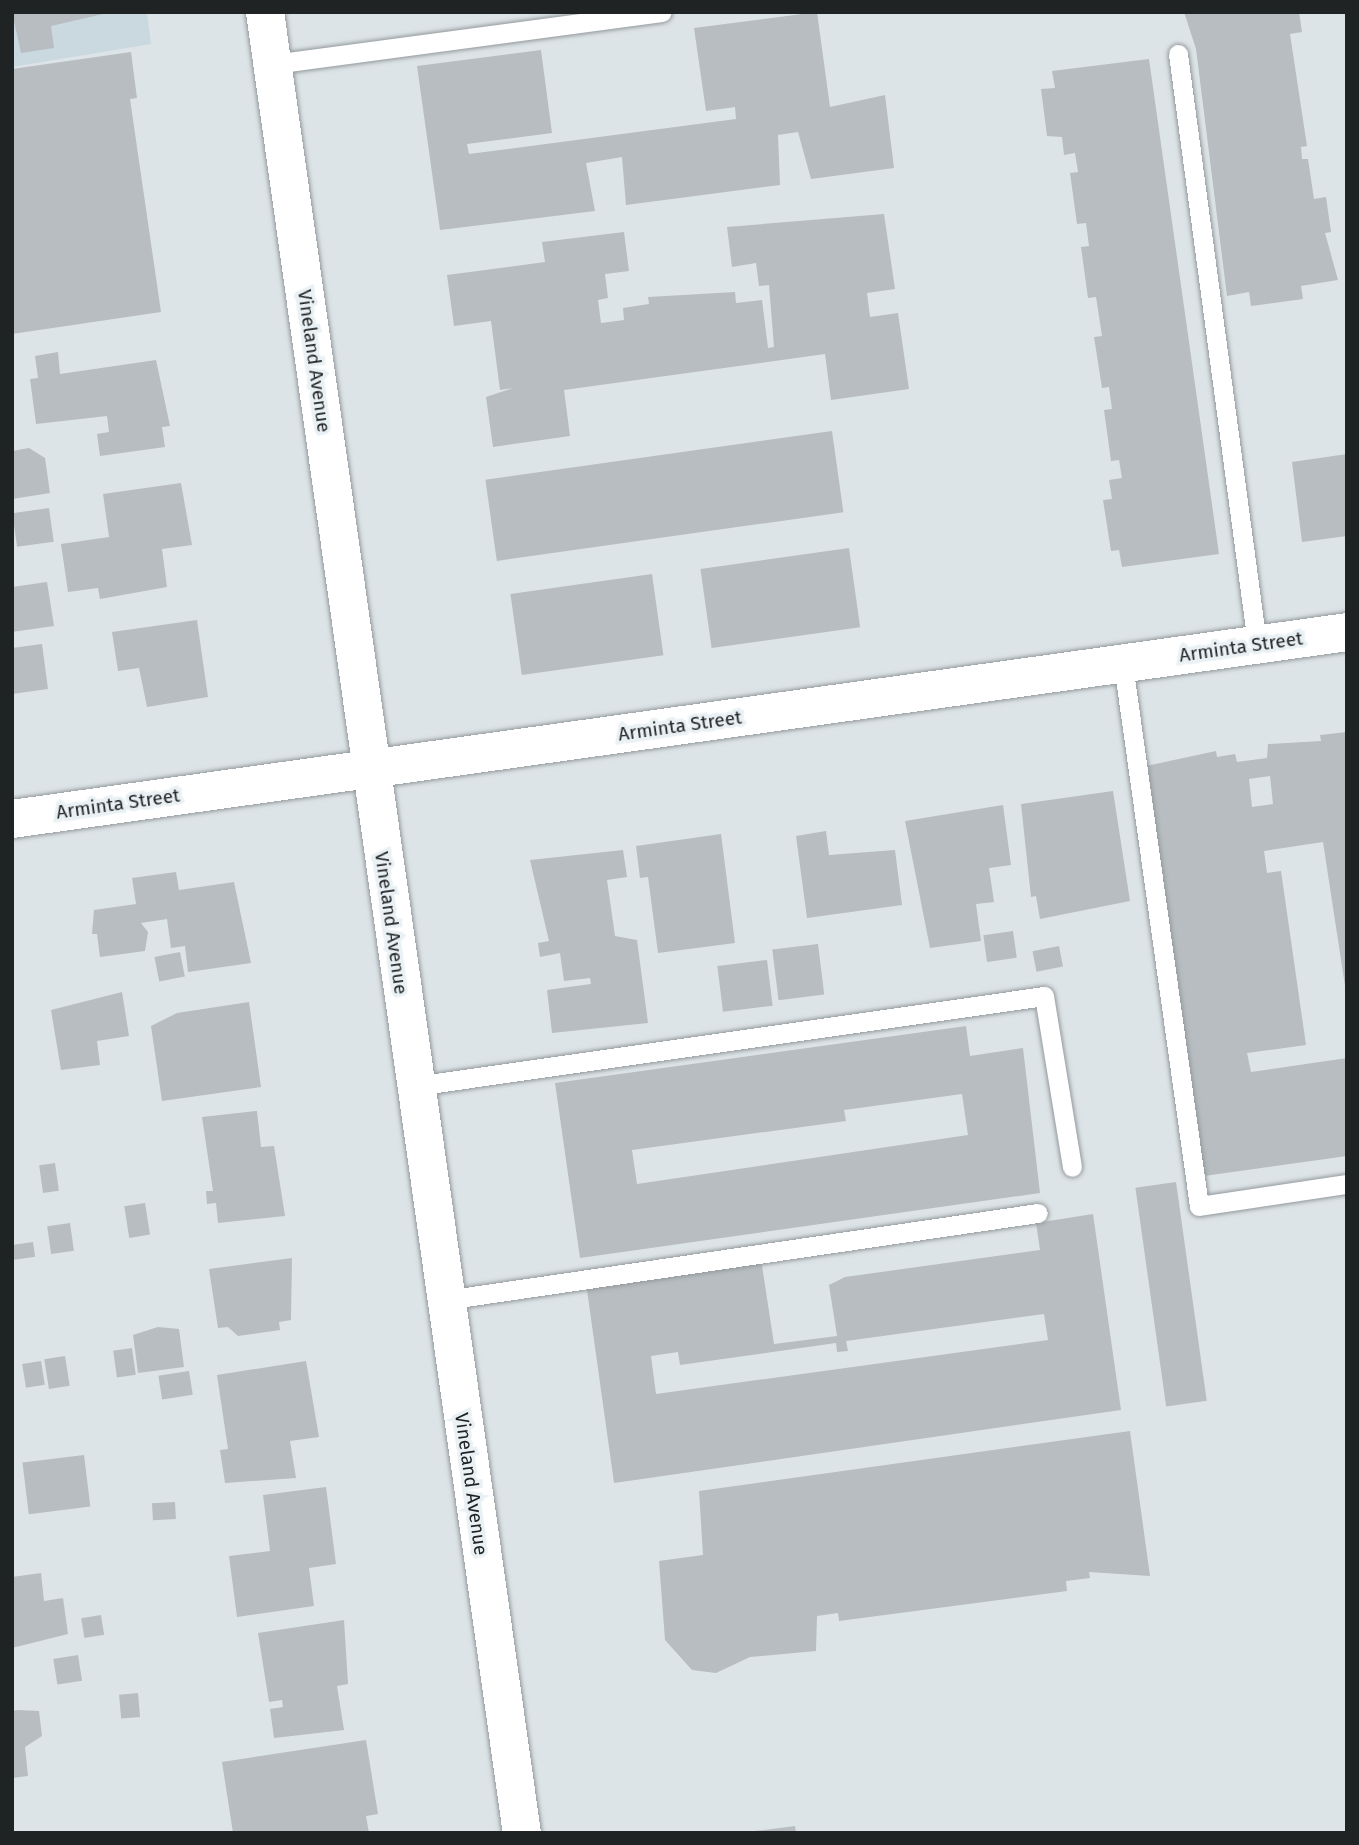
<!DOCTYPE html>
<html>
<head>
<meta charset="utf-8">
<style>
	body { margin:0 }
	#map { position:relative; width:1359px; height:1845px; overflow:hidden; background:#dde4e7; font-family:"Fira Sans",sans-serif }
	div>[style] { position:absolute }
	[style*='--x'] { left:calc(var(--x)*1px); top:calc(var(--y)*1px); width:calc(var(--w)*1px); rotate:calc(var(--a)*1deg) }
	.built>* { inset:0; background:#cad9df }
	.building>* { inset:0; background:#b7bdc0; transform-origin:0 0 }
	.roads { filter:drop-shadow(0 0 2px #93999c) drop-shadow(0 0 2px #93999c) }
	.service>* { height:19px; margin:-9.5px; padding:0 9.5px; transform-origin:9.5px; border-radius:9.5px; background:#fff }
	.minor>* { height:38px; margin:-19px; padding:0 19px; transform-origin:19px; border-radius:19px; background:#fff }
	.secondary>* { height:38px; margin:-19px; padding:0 19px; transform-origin:19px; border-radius:19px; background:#fff }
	span { translate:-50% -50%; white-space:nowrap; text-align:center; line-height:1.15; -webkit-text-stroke:7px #eaf1f4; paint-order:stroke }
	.street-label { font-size:19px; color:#202324 }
	.frame { position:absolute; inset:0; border:14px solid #202324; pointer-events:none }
</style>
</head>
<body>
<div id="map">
	<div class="built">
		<div style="clip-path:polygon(12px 12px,147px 12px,151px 44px,12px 67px)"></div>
	</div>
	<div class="building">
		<div style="clip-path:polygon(12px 12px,103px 12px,103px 14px,51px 26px,54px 48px,21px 53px)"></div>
		<div style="clip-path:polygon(817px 12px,830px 107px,885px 95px,894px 168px,811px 179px,798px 132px,778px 135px,780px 185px,626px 205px,622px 157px,586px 163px,595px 211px,440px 230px,417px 66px,541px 50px,552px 133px,467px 144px,469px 154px,736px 119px,735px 107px,706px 111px,694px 28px)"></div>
		<div style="clip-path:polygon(1184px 12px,1299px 12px,1302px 32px,1290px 34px,1307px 146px,1301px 147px,1302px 159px,1308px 159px,1314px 199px,1326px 197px,1331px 232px,1325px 233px,1338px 280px,1301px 286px,1303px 299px,1251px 306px,1249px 292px,1227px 296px,1196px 49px)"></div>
		<div style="clip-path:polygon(131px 52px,137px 98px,130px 99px,161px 312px,12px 334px,12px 69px)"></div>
		<div style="clip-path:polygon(1149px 59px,1219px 554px,1122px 567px,1119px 550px,1111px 551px,1103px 500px,1112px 499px,1109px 480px,1122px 478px,1119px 460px,1111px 461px,1104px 410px,1112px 409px,1109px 387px,1102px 388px,1094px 337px,1102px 336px,1096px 297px,1088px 298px,1081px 247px,1089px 246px,1086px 223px,1077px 224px,1070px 173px,1078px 172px,1075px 153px,1064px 155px,1062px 137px,1047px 136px,1041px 89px,1055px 88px,1052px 71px)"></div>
		<div style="clip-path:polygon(884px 214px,895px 289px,867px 293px,870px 317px,898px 313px,909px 389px,831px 400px,825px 354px,564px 390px,570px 436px,493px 447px,486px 397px,513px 388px,500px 390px,491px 321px,454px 326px,447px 275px,545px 262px,542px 242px,624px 232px,629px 271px,605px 274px,608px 298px,598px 300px,601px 323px,624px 320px,623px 308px,649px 304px,648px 297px,735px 292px,736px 303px,762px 300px,768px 348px,774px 347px,769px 285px,759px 286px,756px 263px,732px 267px,727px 227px)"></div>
		<div style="clip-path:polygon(58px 352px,60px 374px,156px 360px,170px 426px,162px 427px,165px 447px,100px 456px,97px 434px,109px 432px,107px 416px,36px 424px,30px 379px,38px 378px,35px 356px)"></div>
		<div style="left:832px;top:431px;width:82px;height:350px;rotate:82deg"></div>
		<div style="clip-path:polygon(29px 448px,45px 458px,50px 493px,12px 499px,12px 451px)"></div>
		<div style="clip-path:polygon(1347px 454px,1347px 536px,1302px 542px,1292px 462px)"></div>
		<div style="clip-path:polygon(181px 483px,192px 545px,162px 549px,167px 587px,100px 599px,98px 588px,68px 592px,61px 544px,109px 537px,103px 494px)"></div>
		<div style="left:49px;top:508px;width:34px;height:37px;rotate:82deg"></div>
		<div style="left:849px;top:548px;width:80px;height:150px;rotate:82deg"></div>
		<div style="left:652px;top:574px;width:82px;height:143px;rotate:82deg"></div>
		<div style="clip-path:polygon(47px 582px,54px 626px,12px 632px,12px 587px)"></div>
		<div style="clip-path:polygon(197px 620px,208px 697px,147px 707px,139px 668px,118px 671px,112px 632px)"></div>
		<div style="clip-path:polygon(42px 644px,48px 689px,12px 694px,12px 648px)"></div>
		<div style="clip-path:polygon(evenodd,1347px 732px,1347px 999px,1323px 842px,1264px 851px,1267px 873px,1281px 871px,1306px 1045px,1247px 1053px,1251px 1072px,1347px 1058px,1347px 1156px,1204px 1176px,1146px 766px,1216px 751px,1217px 757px,1235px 754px,1237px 762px,1267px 758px,1268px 744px,1321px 741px,1320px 735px,1347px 732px,1270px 776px,1273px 804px,1252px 807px,1249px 779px,1270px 776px)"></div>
		<div style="clip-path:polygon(1113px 791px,1130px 901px,1040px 919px,1036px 896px,1031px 897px,1021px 804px)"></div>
		<div style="clip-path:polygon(1003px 805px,1011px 865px,989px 868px,994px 902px,976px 904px,981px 941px,930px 948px,905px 821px)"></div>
		<div style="clip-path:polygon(826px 831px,829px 855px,895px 850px,902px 905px,807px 918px,796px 836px)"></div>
		<div style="clip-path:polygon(721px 834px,735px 943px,658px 953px,648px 877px,640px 878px,636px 846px)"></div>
		<div style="clip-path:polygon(623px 850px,627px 877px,607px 880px,615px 936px,637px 940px,648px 1023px,552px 1033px,547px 990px,591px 984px,590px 978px,564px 981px,560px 953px,540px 957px,538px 943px,549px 941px,530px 860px)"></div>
		<div style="clip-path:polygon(176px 872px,179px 890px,234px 882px,251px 963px,188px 972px,185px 946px,171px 948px,167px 919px,141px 923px,148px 932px,145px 951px,100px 957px,97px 934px,92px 934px,94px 910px,136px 904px,132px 878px)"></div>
		<div style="left:1013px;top:931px;width:27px;height:30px;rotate:82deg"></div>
		<div style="left:818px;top:944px;width:51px;height:46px;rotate:83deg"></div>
		<div style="left:1059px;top:946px;width:21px;height:27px;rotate:79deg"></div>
		<div style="left:180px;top:952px;width:25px;height:26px;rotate:79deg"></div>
		<div style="left:767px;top:960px;width:46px;height:50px;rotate:83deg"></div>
		<div style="clip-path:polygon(122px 992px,129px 1036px,97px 1041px,100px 1065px,61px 1070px,51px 1010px)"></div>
		<div style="clip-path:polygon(249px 1002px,261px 1087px,162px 1101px,151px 1026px,177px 1013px)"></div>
		<div style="clip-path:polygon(evenodd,966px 1026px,970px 1056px,1023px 1048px,1040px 1193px,580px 1258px,555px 1083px,966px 1026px,962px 1094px,968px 1135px,637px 1184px,632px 1150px,846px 1121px,844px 1110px,962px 1094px)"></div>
		<div style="clip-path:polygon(257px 1111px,261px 1147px,274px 1146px,285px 1216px,218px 1223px,216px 1203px,207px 1204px,206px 1191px,213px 1191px,202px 1117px)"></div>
		<div style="left:55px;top:1163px;width:28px;height:16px;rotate:82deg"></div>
		<div style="left:1176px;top:1182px;width:221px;height:41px;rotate:82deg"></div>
		<div style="left:145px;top:1203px;width:32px;height:21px;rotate:81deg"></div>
		<div style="clip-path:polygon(evenodd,1093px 1214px,1121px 1410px,614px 1483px,586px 1283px,761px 1259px,774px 1344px,837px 1336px,829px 1285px,845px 1277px,1040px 1250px,1036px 1223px,1093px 1214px,1044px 1314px,1048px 1340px,656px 1394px,651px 1356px,678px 1352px,680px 1365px,836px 1343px,837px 1352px,848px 1351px,846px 1341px,1044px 1314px)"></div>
		<div style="left:70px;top:1223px;width:28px;height:23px;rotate:82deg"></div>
		<div style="left:33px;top:1242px;width:15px;height:21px;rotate:82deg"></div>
		<div style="clip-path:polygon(292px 1258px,291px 1320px,279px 1322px,280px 1330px,238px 1336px,228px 1327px,218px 1328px,209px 1269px)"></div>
		<div style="clip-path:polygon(158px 1327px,179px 1329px,184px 1367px,138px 1373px,133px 1335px)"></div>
		<div style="left:132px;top:1348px;width:27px;height:19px;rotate:82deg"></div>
		<div style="left:65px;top:1356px;width:30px;height:21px;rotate:81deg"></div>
		<div style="left:41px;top:1361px;width:24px;height:19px;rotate:81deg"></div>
		<div style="clip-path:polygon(306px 1361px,319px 1437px,290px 1441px,296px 1478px,225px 1483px,220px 1450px,228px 1449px,217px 1375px)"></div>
		<div style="left:189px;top:1371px;width:24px;height:31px;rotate:81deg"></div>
		<div style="clip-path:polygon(1130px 1431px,1150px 1576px,1089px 1572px,1090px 1578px,1066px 1581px,1067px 1591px,839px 1621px,838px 1613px,817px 1616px,816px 1651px,750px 1657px,716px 1673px,692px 1670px,665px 1640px,659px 1561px,703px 1555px,699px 1491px)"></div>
		<div style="left:84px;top:1455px;width:52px;height:62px;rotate:83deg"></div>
		<div style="clip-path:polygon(326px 1487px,336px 1564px,309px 1568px,314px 1606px,237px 1617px,229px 1556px,270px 1551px,263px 1495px)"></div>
		<div style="left:175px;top:1502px;width:17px;height:23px;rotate:87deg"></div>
		<div style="clip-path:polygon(41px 1573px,44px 1601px,63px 1598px,68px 1634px,12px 1648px,12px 1577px)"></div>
		<div style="left:101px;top:1615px;width:20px;height:20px;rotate:81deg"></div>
		<div style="clip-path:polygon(344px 1620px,348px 1684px,337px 1686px,344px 1730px,274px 1738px,270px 1709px,283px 1707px,282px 1700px,269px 1702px,258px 1633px)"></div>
		<div style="left:78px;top:1655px;width:26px;height:25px;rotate:81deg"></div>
		<div style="left:138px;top:1693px;width:24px;height:19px;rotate:85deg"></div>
		<div style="clip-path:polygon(18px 1710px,39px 1711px,42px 1736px,25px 1747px,28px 1776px,12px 1778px,12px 1711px)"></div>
		<div style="clip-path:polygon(366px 1740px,378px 1814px,366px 1816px,369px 1833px,233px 1833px,222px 1762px)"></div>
		<div style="clip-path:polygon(795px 1826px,796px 1833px,755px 1833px,755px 1831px)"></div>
	</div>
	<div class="roads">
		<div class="service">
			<div style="--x:1178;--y:54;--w:595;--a:82.37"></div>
			<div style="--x:273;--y:64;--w:392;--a:-7.6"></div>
			<div style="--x:1123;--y:664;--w:547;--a:82.02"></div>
			<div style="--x:1199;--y:1206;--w:150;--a:-8.5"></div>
			<div style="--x:415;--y:1086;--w:635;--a:-8.14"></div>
			<div style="--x:1044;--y:996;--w:173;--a:80.7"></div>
			<div style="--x:445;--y:1300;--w:599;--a:-8.35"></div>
		</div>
		<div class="minor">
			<div style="--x:12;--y:819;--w:1348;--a:-7.97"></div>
		</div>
		<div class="secondary">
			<div style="--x:265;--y:12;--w:1839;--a:81.97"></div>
		</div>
	</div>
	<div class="street-label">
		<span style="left:314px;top:361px;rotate:82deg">Vineland Avenue</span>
		<span style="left:1241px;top:647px;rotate:-8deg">Arminta Street</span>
		<span style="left:680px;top:726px;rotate:-8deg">Arminta Street</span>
		<span style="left:118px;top:804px;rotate:-8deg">Arminta Street</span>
		<span style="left:391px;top:923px;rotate:82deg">Vineland Avenue</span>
		<span style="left:471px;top:1484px;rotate:82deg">Vineland Avenue</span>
	</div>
	<div class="frame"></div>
</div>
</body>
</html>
